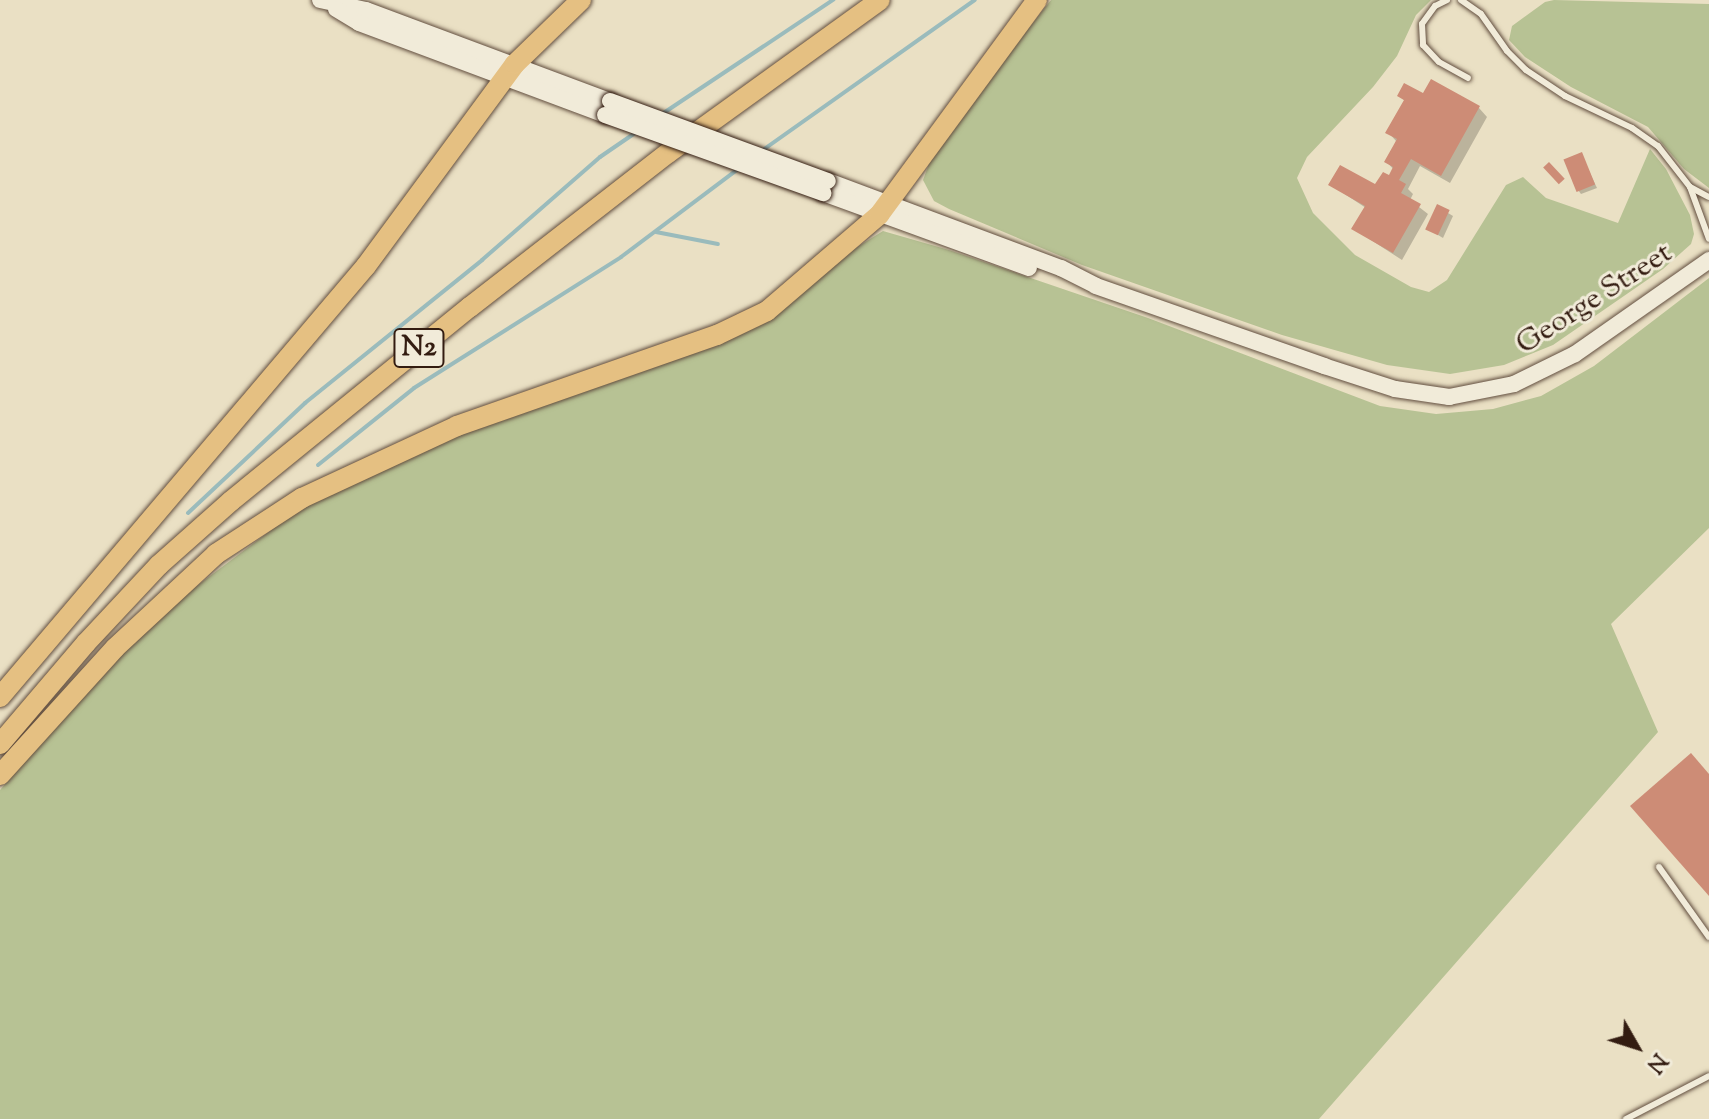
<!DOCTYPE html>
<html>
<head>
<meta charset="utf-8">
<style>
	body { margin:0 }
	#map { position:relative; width:1709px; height:1119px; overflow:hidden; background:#eae0c4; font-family:"Sorts Mill Goudy",serif }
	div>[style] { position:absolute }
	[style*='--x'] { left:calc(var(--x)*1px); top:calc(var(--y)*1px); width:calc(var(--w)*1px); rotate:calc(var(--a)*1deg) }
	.green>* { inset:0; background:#b7c294 }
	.shadow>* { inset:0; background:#0003 }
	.stream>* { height:4px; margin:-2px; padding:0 2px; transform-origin:2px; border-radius:2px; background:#9abbbc }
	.building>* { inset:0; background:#cd8c76; transform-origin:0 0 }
	.roads { filter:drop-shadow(0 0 2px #614d3e) drop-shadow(0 0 2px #614d3e) }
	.service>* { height:6px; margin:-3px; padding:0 3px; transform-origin:3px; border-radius:3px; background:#f1ebd9 }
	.secondary>* { height:16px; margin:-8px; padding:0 8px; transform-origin:8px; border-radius:8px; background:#f1ebd9 }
	.trunk>* { height:20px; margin:-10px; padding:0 10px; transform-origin:10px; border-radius:10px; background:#e5c082 }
	.bridges { filter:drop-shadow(0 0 2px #331c11) drop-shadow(0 0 2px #331c11) }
	.secondary-bridge>* { height:16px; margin:-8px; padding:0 8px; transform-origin:8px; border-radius:8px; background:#f1ebd9 }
	span { translate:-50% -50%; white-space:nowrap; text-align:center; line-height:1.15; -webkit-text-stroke:6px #f1ebd9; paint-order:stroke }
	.shield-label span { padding:2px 6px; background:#f1ebd9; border:2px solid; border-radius:6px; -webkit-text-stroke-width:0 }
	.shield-label { font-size:28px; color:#331c11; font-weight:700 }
	.street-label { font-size:30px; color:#331c11 }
	.north { position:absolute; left:1597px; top:1007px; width:80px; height:80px; -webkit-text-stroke:6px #f1ebd9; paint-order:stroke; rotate:129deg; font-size:22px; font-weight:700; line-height:32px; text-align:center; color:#331c11 }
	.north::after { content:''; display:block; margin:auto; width:28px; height:36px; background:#331c11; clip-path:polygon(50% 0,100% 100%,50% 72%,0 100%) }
</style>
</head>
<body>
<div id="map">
	<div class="green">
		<div style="clip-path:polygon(1051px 0,1431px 0,1416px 15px,1397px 56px,1373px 87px,1307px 157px,1297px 178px,1313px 213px,1355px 255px,1411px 287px,1429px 292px,1447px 280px,1506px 185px,1523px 177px,1546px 198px,1618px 223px,1650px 149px,1666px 169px,1690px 215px,1694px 234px,1691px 244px,1663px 269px,1553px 345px,1504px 365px,1450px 374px,1387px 365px,1282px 335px,1082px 265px,949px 209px,934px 201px,923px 180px,930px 161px,964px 110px)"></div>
		<div style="clip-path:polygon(1554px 0,1709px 4px,1709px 188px,1684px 169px,1648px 127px,1571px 87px,1525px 57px,1509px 40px,1512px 26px,1545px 2px)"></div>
		<div style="clip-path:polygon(883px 231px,949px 250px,1148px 318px,1380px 406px,1436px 414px,1493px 409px,1541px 396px,1594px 366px,1709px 278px,1709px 528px,1611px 624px,1658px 732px,1319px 1119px,0 1119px,0 790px,107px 668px,190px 591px,294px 513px,374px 466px,683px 355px)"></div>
	</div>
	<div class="shadow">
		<div style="clip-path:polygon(1399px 96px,1424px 96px,1479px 108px,1487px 117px,1450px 183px,1420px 166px,1408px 189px,1413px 194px,1410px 200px,1428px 214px,1402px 260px,1354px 229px,1366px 208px,1331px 185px,1376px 187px,1390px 178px,1394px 170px,1387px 162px,1396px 141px,1388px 132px,1405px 101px)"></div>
		<div style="clip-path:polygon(1581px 154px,1597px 188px,1581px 194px,1578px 190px)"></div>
		<div style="clip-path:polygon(1438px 207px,1453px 216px,1443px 238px,1428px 229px)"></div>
	</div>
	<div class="stream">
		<div style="--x:662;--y:114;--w:206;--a:-33.7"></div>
		<div style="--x:760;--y:152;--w:263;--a:-35.3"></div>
		<div style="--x:656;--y:232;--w:63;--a:11"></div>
		<div style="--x:318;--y:465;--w:123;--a:-38.7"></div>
		<div style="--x:414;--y:388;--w:245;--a:-32.3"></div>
		<div style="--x:621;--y:257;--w:150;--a:-36.9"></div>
		<div style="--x:188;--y:513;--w:161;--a:-43.2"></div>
		<div style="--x:305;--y:403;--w:228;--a:-38.9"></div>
		<div style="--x:482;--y:260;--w:157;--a:-41.1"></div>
		<div style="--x:600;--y:157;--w:42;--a:-34.4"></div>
	</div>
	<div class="building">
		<div style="clip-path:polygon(1431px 79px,1480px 106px,1441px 176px,1411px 159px,1399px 180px,1406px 184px,1401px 193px,1421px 204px,1393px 253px,1351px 229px,1365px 206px,1328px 185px,1340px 165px,1375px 184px,1383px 172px,1389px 175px,1393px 167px,1384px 162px,1397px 139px,1385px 133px,1404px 100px,1397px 96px,1404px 83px,1423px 93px)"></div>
		<div style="left:1582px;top:152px;width:35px;height:20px;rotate:68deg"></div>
		<div style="left:1549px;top:162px;width:23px;height:8px;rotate:47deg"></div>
		<div style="left:1437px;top:204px;width:14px;height:28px;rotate:25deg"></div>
		<div style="clip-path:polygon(1691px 753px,1709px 774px,1709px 896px,1630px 806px)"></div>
	</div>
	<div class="roads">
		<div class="service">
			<div style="--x:1447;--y:0;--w:13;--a:153"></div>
			<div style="--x:1435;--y:6;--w:22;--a:126"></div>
			<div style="--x:1422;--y:24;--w:21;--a:87"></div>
			<div style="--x:1423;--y:45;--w:23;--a:47"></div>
			<div style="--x:1439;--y:62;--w:33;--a:29"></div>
			<div style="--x:1461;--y:0;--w:24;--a:35"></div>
			<div style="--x:1481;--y:14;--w:45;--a:54.9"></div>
			<div style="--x:1507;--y:51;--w:27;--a:45"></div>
			<div style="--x:1526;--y:70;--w:47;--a:33.7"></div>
			<div style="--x:1565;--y:96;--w:74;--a:25.5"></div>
			<div style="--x:1632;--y:128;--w:32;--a:35"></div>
			<div style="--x:1658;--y:146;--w:52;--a:52"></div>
			<div style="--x:1690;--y:187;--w:55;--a:69.9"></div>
			<div style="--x:1690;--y:187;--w:21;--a:28"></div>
			<div style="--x:1659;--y:867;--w:86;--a:54.5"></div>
			<div style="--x:1626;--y:1119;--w:93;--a:-27.4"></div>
		</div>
		<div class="secondary">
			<div style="--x:320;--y:0;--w:47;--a:12.3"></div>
			<div style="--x:366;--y:10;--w:260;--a:20.5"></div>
			<div style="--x:336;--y:9;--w:27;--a:31"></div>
			<div style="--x:359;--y:23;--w:263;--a:20.5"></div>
			<div style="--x:828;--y:181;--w:249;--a:20.5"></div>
			<div style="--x:1061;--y:268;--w:39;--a:27"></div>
			<div style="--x:1096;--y:286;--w:242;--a:19.3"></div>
			<div style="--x:1324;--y:366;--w:75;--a:17.9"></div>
			<div style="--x:1395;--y:389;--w:55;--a:8.4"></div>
			<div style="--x:1449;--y:397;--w:66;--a:-11.3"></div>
			<div style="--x:1514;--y:384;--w:68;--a:-26.2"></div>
			<div style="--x:1575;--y:354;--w:164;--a:-35"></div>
			<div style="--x:823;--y:193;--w:219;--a:20"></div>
		</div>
		<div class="trunk">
			<div style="--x:0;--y:697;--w:565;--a:-49.66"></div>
			<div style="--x:366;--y:266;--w:251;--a:-53.6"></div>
			<div style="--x:515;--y:64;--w:92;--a:-44.1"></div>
			<div style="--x:0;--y:744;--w:133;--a:-49.6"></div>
			<div style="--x:86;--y:643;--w:107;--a:-46.9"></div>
			<div style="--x:159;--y:565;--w:96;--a:-41.6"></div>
			<div style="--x:231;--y:501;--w:308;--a:-39.1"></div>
			<div style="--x:470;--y:307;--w:251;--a:-37.9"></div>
			<div style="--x:668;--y:153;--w:261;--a:-35.8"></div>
			<div style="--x:0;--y:775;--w:171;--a:-47.8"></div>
			<div style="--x:115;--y:648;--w:138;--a:-42.9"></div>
			<div style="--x:216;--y:554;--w:103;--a:-33.1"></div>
			<div style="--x:302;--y:498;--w:171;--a:-24.9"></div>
			<div style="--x:457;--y:426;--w:275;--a:-19.3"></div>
			<div style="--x:717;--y:335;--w:55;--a:-25.6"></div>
			<div style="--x:767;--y:311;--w:148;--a:-40.6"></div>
			<div style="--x:879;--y:215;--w:267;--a:-53.7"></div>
		</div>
	</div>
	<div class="bridges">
		<div class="secondary-bridge">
			<div style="--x:610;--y:101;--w:232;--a:20.2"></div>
			<div style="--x:605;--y:115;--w:232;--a:19.7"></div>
		</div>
	</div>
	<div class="shield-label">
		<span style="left:419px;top:348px">N2</span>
	</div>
	<div class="street-label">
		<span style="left:1595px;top:300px;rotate:-33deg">George Street</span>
	</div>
	<div class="north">N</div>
</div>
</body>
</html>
